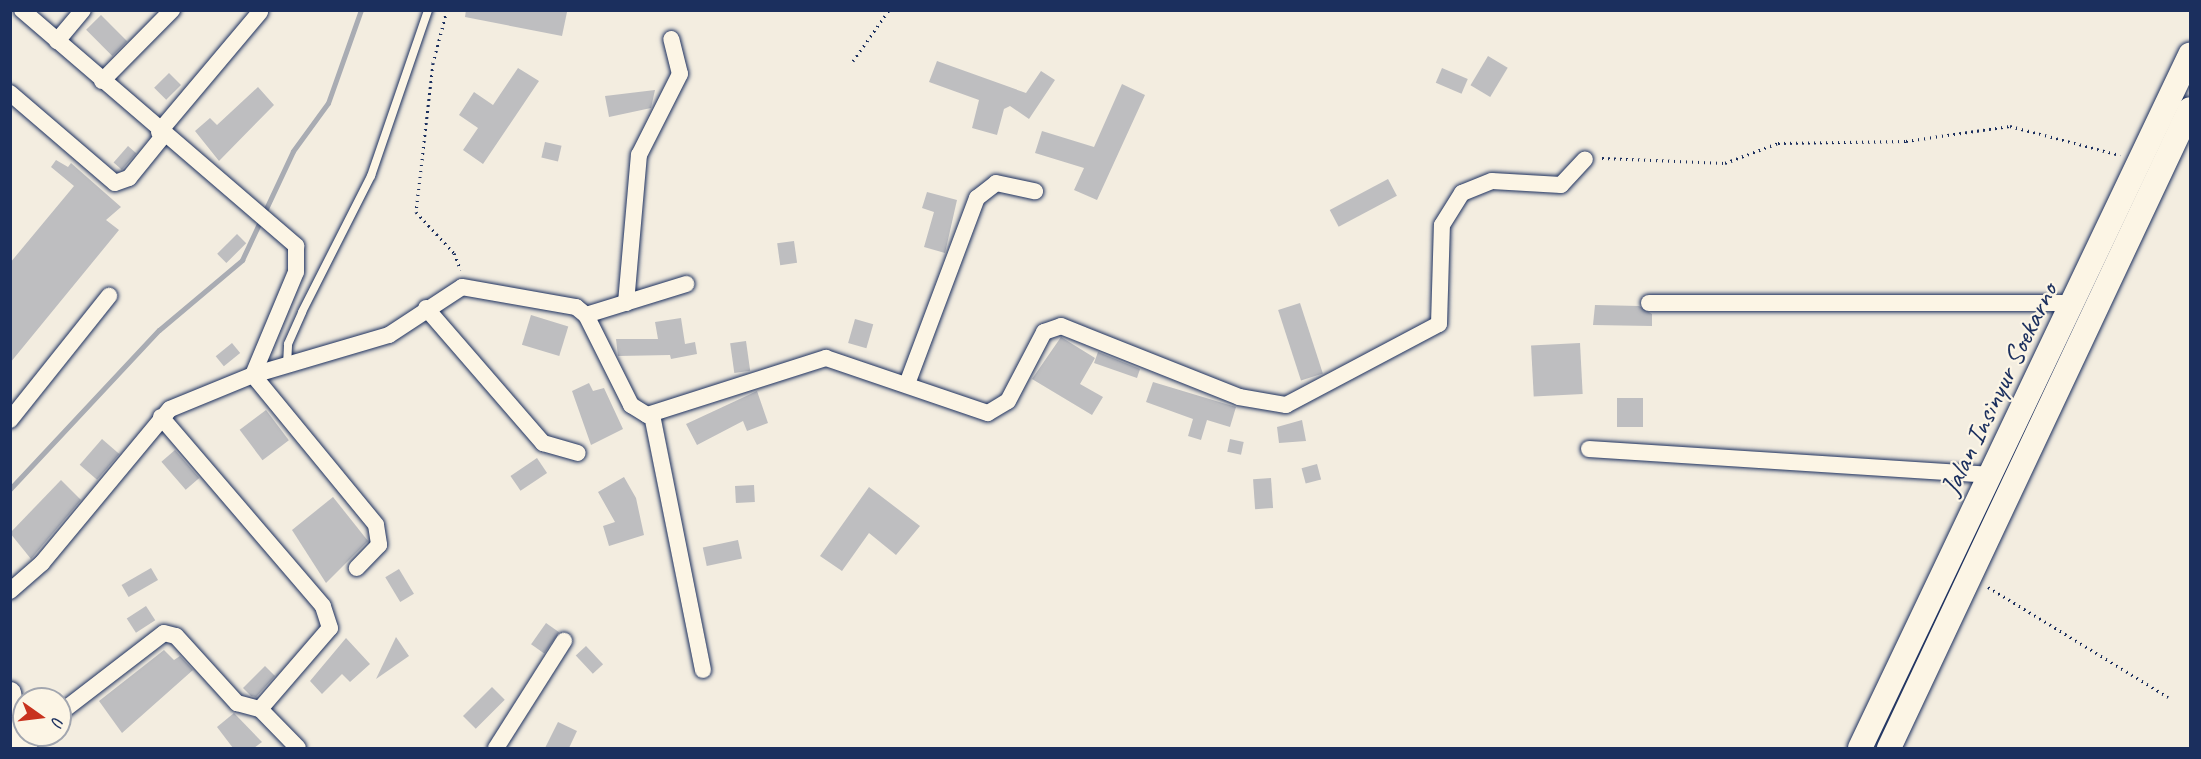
<!DOCTYPE html>
<html>
<head>
<meta charset="utf-8">
<style>
	body { margin:0 }
	#map { position:relative; width:2201px; height:759px; overflow:hidden; background:#f3ede0; font-family:Caveat,sans-serif }
	div>[style] { position:absolute }
	[style*='--x'] { left:calc(var(--x)*1px); top:calc(var(--y)*1px); width:calc(var(--w)*1px); rotate:calc(var(--a)*1deg) }
	.stream>* { height:5px; margin:-2.5px; padding:0 2.5px; transform-origin:2.5px; border-radius:2.5px; background:#a9acb3 }
	.building>* { inset:0; background:#bebec0; transform-origin:0 0 }
	.path>* { height:3px; margin-top:-1.5px; transform-origin:0; background:repeating-linear-gradient(90deg,#1b2f5e 0 1.5px,transparent 0 6px) }
	.roads { filter:drop-shadow(0 0 2px #1b2f5e) drop-shadow(0 0 2px #1b2f5e) }
	.service>* { height:8px; margin:-4px; padding:0 4px; transform-origin:4px; border-radius:4px; background:#fcf5e5 }
	.minor>* { height:16px; margin:-8px; padding:0 8px; transform-origin:8px; border-radius:8px; background:#fcf5e5 }
	.tertiary>* { height:21px; margin:-10.5px; padding:0 10.5px; transform-origin:10.5px; border-radius:10.5px; background:#fcf5e5 }
	.secondary>* { height:24px; margin:-12px; padding:0 12px; transform-origin:12px; border-radius:12px; background:#fcf5e5 }
	span { translate:-50% -50%; white-space:nowrap; text-align:center; line-height:1.15; -webkit-text-stroke:4.5px #fcf5e5; paint-order:stroke }
	.street-label { font-size:28px; color:#1b2f5e }
	.frame { position:absolute; inset:0; border:12px solid #1b2f5e; pointer-events:none }
	.north { position:absolute; left:12px; top:687px; width:60px; height:60px; box-sizing:border-box; background:#fcf5e5; border:2px solid #a2a6af; border-radius:50%; rotate:104deg; font-size:16px; font-weight:700; line-height:24px; text-align:center; color:#1b2f5e }
	.north::after { content:''; display:block; margin:auto; width:21px; height:27px; background:#c8321e; clip-path:polygon(50% 0,100% 100%,50% 72%,0 100%) }
</style>
</head>
<body>
<div id="map">
	<div class="stream">
		<div style="--x:10;--y:489;--w:218;--a:-46.9"></div>
		<div style="--x:159;--y:330;--w:109;--a:-40.1"></div>
		<div style="--x:242;--y:260;--w:120;--a:-64.9"></div>
		<div style="--x:293;--y:151;--w:59;--a:-53.9"></div>
		<div style="--x:328;--y:103;--w:99;--a:-70.5"></div>
	</div>
	<div class="building">
		<div style="clip-path:polygon(466px 10px,559px 10px,567px 12px,562px 36px,465px 17px)"></div>
		<div style="left:101px;top:15px;width:37px;height:21px;rotate:45deg"></div>
		<div style="left:1488px;top:56px;width:23px;height:34px;rotate:31deg"></div>
		<div style="clip-path:polygon(937px 61px,1026px 93px,1041px 71px,1055px 80px,1029px 119px,1010px 106px,1004px 109px,997px 135px,972px 128px,979px 100px,929px 82px)"></div>
		<div style="clip-path:polygon(518px 68px,539px 81px,483px 164px,463px 150px,478px 128px,459px 115px,474px 92px,493px 105px)"></div>
		<div style="left:1442px;top:68px;width:28px;height:16px;rotate:23deg"></div>
		<div style="left:169px;top:73px;width:17px;height:21px;rotate:45deg"></div>
		<div style="clip-path:polygon(1122px 84px,1145px 95px,1097px 200px,1074px 190px,1084px 168px,1035px 153px,1042px 131px,1094px 147px)"></div>
		<div style="clip-path:polygon(258px 87px,274px 105px,219px 161px,195px 131px,210px 118px,217px 125px)"></div>
		<div style="clip-path:polygon(655px 90px,651px 108px,609px 117px,605px 96px)"></div>
		<div style="left:545px;top:142px;width:17px;height:16px;rotate:13deg"></div>
		<div style="left:128px;top:146px;width:11px;height:22px;rotate:41deg"></div>
		<div style="clip-path:polygon(56px 160px,68px 167px,71px 163px,121px 207px,106px 220px,119px 230px,10px 363px,10px 263px,74px 186px,51px 167px)"></div>
		<div style="left:1388px;top:179px;width:19px;height:66px;rotate:62deg"></div>
		<div style="clip-path:polygon(927px 192px,957px 200px,945px 253px,924px 247px,934px 212px,922px 208px)"></div>
		<div style="left:237px;top:234px;width:13px;height:28px;rotate:45deg"></div>
		<div style="left:794px;top:241px;width:22px;height:17px;rotate:82deg"></div>
		<div style="left:1300px;top:303px;width:74px;height:23px;rotate:72deg"></div>
		<div style="clip-path:polygon(1595px 305px,1639px 306px,1652px 314px,1652px 326px,1593px 325px)"></div>
		<div style="left:531px;top:315px;width:39px;height:31px;rotate:17deg"></div>
		<div style="clip-path:polygon(681px 318px,685px 344px,695px 342px,697px 354px,671px 359px,670px 355px,618px 356px,616px 339px,658px 339px,655px 322px)"></div>
		<div style="left:855px;top:319px;width:19px;height:25px;rotate:16deg"></div>
		<div style="clip-path:polygon(1061px 337px,1095px 358px,1080px 384px,1103px 397px,1092px 415px,1032px 379px)"></div>
		<div style="left:746px;top:341px;width:30px;height:16px;rotate:82deg"></div>
		<div style="left:232px;top:343px;width:13px;height:21px;rotate:51deg"></div>
		<div style="left:1580px;top:343px;width:51px;height:49px;rotate:87deg"></div>
		<div style="clip-path:polygon(1098px 352px,1140px 369px,1137px 378px,1094px 363px)"></div>
		<div style="clip-path:polygon(1153px 382px,1236px 407px,1230px 427px,1207px 420px,1201px 440px,1188px 436px,1193px 419px,1146px 402px)"></div>
		<div style="clip-path:polygon(589px 383px,593px 391px,604px 388px,623px 429px,591px 445px,572px 391px)"></div>
		<div style="clip-path:polygon(757px 391px,768px 423px,747px 431px,743px 421px,697px 445px,686px 424px)"></div>
		<div style="left:1617px;top:398px;width:26px;height:29px"></div>
		<div style="left:266px;top:410px;width:38px;height:33px;rotate:53deg"></div>
		<div style="clip-path:polygon(1302px 420px,1306px 441px,1279px 443px,1277px 427px)"></div>
		<div style="left:102px;top:439px;width:23px;height:34px;rotate:41deg"></div>
		<div style="left:1230px;top:439px;width:14px;height:13px;rotate:12deg"></div>
		<div style="left:175px;top:450px;width:37px;height:18px;rotate:49deg"></div>
		<div style="left:537px;top:458px;width:18px;height:32px;rotate:56deg"></div>
		<div style="left:1317px;top:464px;width:16px;height:16px;rotate:75deg"></div>
		<div style="clip-path:polygon(624px 477px,636px 498px,644px 535px,609px 546px,603px 526px,615px 522px,598px 492px)"></div>
		<div style="left:1271px;top:478px;width:30px;height:18px;rotate:86deg"></div>
		<div style="clip-path:polygon(61px 480px,81px 500px,31px 559px,10px 533px)"></div>
		<div style="left:754px;top:485px;width:17px;height:19px;rotate:87deg"></div>
		<div style="clip-path:polygon(869px 487px,920px 526px,896px 555px,869px 533px,842px 571px,820px 556px)"></div>
		<div style="clip-path:polygon(333px 497px,368px 541px,326px 583px,292px 530px)"></div>
		<div style="left:738px;top:540px;width:19px;height:36px;rotate:78deg"></div>
		<div style="left:151px;top:568px;width:14px;height:34px;rotate:60deg"></div>
		<div style="left:399px;top:569px;width:29px;height:16px;rotate:59deg"></div>
		<div style="left:146px;top:606px;width:17px;height:23px;rotate:57deg"></div>
		<div style="left:546px;top:623px;width:16px;height:26px;rotate:35deg"></div>
		<div style="clip-path:polygon(396px 637px,409px 656px,376px 679px)"></div>
		<div style="clip-path:polygon(346px 638px,370px 664px,350px 682px,342px 674px,322px 694px,310px 681px)"></div>
		<div style="left:586px;top:646px;width:25px;height:14px;rotate:47deg"></div>
		<div style="clip-path:polygon(164px 650px,174px 660px,180px 656px,193px 670px,122px 733px,99px 701px)"></div>
		<div style="clip-path:polygon(265px 666px,275px 676px,256px 697px,251px 696px,243px 688px)"></div>
		<div style="left:492px;top:687px;width:18px;height:41px;rotate:45deg"></div>
		<div style="clip-path:polygon(234px 713px,262px 742px,254px 748px,233px 748px,217px 727px)"></div>
		<div style="clip-path:polygon(558px 722px,577px 731px,569px 748px,545px 748px)"></div>
	</div>
	<div class="path">
		<div style="--x:447;--y:10;--w:55;--a:104.8"></div>
		<div style="--x:433;--y:63;--w:150;--a:96.5"></div>
		<div style="--x:416;--y:212;--w:56;--a:47.2"></div>
		<div style="--x:454;--y:253;--w:18;--a:68"></div>
		<div style="--x:853;--y:61;--w:62;--a:-54.8"></div>
		<div style="--x:1602;--y:158;--w:123;--a:2.3"></div>
		<div style="--x:1725;--y:163;--w:57;--a:-20.7"></div>
		<div style="--x:1778;--y:143;--w:128;--a:-0.9"></div>
		<div style="--x:1906;--y:141;--w:105;--a:-8.2"></div>
		<div style="--x:2010;--y:126;--w:114;--a:14.8"></div>
		<div style="--x:1988;--y:587;--w:211;--a:31.4"></div>
	</div>
	<div class="roads">
		<div class="service">
			<div style="--x:287;--y:365;--w:21;--a:-87"></div>
			<div style="--x:288;--y:344;--w:35;--a:-66"></div>
			<div style="--x:302;--y:312;--w:153;--a:-63.1"></div>
			<div style="--x:371;--y:176;--w:176;--a:-71"></div>
		</div>
		<div class="minor">
			<div style="--x:22;--y:10;--w:362;--a:40.7"></div>
			<div style="--x:296;--y:246;--w:26;--a:90"></div>
			<div style="--x:296;--y:272;--w:112;--a:112.7"></div>
			<div style="--x:253;--y:375;--w:194;--a:50.6"></div>
			<div style="--x:376;--y:525;--w:20;--a:81"></div>
			<div style="--x:379;--y:545;--w:32;--a:134"></div>
			<div style="--x:57;--y:41;--w:40;--a:-50"></div>
			<div style="--x:102;--y:81;--w:100;--a:-45.4"></div>
			<div style="--x:10;--y:93;--w:138;--a:40.6"></div>
			<div style="--x:115;--y:183;--w:15;--a:-20"></div>
			<div style="--x:129;--y:178;--w:55;--a:-50.9"></div>
			<div style="--x:159;--y:132;--w:157;--a:-49.9"></div>
			<div style="--x:626;--y:303;--w:149;--a:-85"></div>
			<div style="--x:639;--y:155;--w:91;--a:-63.2"></div>
			<div style="--x:680;--y:74;--w:36;--a:-104"></div>
			<div style="--x:1649;--y:303;--w:426;--a:0"></div>
			<div style="--x:426;--y:308;--w:179;--a:49.1"></div>
			<div style="--x:543;--y:443;--w:36;--a:16"></div>
			<div style="--x:586;--y:315;--w:105;--a:-17.2"></div>
			<div style="--x:907;--y:384;--w:199;--a:-69.4"></div>
			<div style="--x:977;--y:198;--w:24;--a:-38"></div>
			<div style="--x:996;--y:183;--w:40;--a:12"></div>
			<div style="--x:652;--y:415;--w:260;--a:78.7"></div>
			<div style="--x:10;--y:420;--w:159;--a:-51.4"></div>
			<div style="--x:1589;--y:449;--w:404;--a:3.7"></div>
			<div style="--x:10;--y:591;--w:43;--a:-41.2"></div>
			<div style="--x:42;--y:563;--w:200;--a:-50.3"></div>
			<div style="--x:170;--y:409;--w:90;--a:-22.3"></div>
			<div style="--x:253;--y:375;--w:142;--a:-16.4"></div>
			<div style="--x:389;--y:335;--w:87;--a:-33.3"></div>
			<div style="--x:462;--y:287;--w:116;--a:10"></div>
			<div style="--x:576;--y:307;--w:13;--a:39"></div>
			<div style="--x:586;--y:315;--w:101;--a:63.4"></div>
			<div style="--x:631;--y:405;--w:19;--a:32"></div>
			<div style="--x:647;--y:415;--w:188;--a:-17.7"></div>
			<div style="--x:826;--y:358;--w:171;--a:18.8"></div>
			<div style="--x:988;--y:413;--w:23;--a:-31"></div>
			<div style="--x:1008;--y:401;--w:78;--a:-62.4"></div>
			<div style="--x:1044;--y:332;--w:18;--a:-19"></div>
			<div style="--x:1061;--y:326;--w:192;--a:21.7"></div>
			<div style="--x:1239;--y:397;--w:48;--a:9.7"></div>
			<div style="--x:1286;--y:405;--w:173;--a:-27.9"></div>
			<div style="--x:1439;--y:324;--w:99;--a:-88.3"></div>
			<div style="--x:1442;--y:225;--w:38;--a:-58"></div>
			<div style="--x:1462;--y:193;--w:32;--a:-22"></div>
			<div style="--x:1492;--y:181;--w:69;--a:3.3"></div>
			<div style="--x:1561;--y:185;--w:35;--a:-47"></div>
			<div style="--x:260;--y:709;--w:54;--a:45.7"></div>
			<div style="--x:60;--y:713;--w:131;--a:-37.6"></div>
			<div style="--x:164;--y:633;--w:12;--a:14"></div>
			<div style="--x:176;--y:636;--w:91;--a:47.7"></div>
			<div style="--x:237;--y:703;--w:24;--a:15"></div>
			<div style="--x:260;--y:709;--w:107;--a:-49.2"></div>
			<div style="--x:330;--y:628;--w:23;--a:-108"></div>
			<div style="--x:323;--y:606;--w:249;--a:-130.6"></div>
			<div style="--x:25;--y:748;--w:18;--a:-47"></div>
			<div style="--x:496;--y:748;--w:127;--a:-57.6"></div>
		</div>
		<div class="tertiary">
			<div style="--x:10;--y:692;--w:57;--a:79.9"></div>
		</div>
		<div class="secondary">
			<div style="--x:1860;--y:748;--w:768;--a:-64.54"></div>
			<div style="--x:1889;--y:748;--w:706;--a:-64.78"></div>
		</div>
	</div>
	<div class="street-label">
		<span style="left:1999px;top:389px;rotate:-64deg">Jalan Insinyur Soekarno</span>
	</div>
	<div class="frame"></div>
	<div class="north">U</div>
</div>
</body>
</html>
